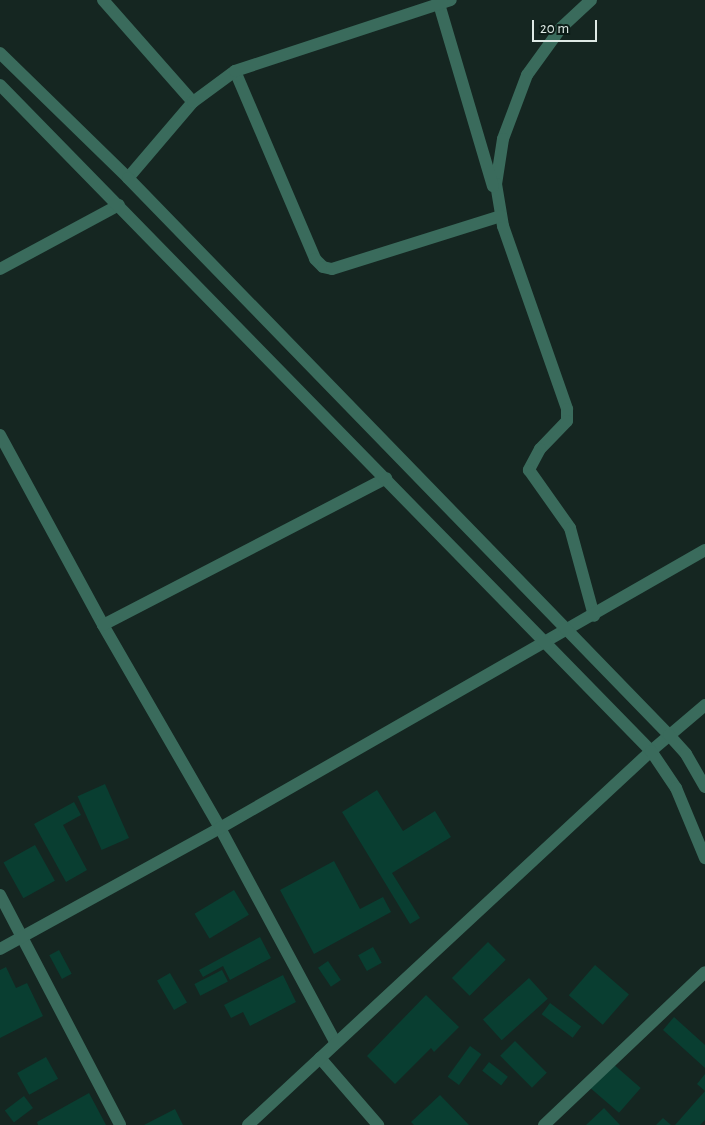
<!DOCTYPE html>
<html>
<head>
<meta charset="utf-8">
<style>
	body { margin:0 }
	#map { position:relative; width:705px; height:1125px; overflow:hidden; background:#152621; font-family:"Alegreya Sans",sans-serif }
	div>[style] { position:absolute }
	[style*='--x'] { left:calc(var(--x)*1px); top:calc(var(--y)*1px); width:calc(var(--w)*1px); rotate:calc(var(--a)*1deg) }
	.building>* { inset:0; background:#093e31; transform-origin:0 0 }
	.minor>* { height:12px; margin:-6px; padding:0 6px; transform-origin:6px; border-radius:6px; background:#3a6b5c }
	.tertiary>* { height:12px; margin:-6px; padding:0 6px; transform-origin:6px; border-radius:6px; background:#3a6b5c }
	span { translate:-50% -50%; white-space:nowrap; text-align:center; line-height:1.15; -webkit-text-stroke:5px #0c1c17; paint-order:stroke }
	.scale { position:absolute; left:532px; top:20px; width:65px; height:22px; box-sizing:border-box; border:2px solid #dee9e5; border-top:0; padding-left:6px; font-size:15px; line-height:18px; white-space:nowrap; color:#dee9e5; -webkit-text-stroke:4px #0c1c17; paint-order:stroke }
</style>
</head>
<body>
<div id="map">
	<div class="building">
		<div style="left:105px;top:784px;width:59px;height:30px;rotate:66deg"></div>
		<div style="clip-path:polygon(377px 790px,403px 831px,435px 811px,451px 837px,392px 873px,420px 918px,410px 924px,342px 812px)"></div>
		<div style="clip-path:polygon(74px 802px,81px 815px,63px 825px,87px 870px,66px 882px,34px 824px)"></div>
		<div style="left:35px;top:845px;width:41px;height:36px;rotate:61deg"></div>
		<div style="clip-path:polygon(334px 861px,360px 909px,383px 897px,391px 912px,314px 954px,280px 890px)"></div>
		<div style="left:234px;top:890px;width:29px;height:46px;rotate:59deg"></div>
		<div style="clip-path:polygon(260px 937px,271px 958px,230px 980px,223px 966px,203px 977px,199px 970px)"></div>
		<div style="left:488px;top:942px;width:25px;height:51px;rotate:45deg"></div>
		<div style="left:373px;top:947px;width:18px;height:17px;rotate:61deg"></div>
		<div style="left:59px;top:950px;width:27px;height:11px;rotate:62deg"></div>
		<div style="left:328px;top:961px;width:23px;height:12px;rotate:56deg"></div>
		<div style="left:595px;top:965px;width:45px;height:40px;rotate:41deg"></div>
		<div style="clip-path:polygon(6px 967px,16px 988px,27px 983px,43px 1016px,0 1038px,0 970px)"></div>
		<div style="left:222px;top:970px;width:13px;height:31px;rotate:63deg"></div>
		<div style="left:170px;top:973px;width:34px;height:15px;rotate:60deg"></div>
		<div style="clip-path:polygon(283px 975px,296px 1002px,250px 1026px,243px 1012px,231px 1018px,224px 1005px)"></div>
		<div style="left:529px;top:978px;width:28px;height:62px;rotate:48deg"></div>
		<div style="clip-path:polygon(426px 995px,459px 1027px,434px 1052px,431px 1048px,395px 1084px,367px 1056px)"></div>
		<div style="left:550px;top:1003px;width:39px;height:14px;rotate:37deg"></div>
		<div style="clip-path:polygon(674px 1017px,705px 1045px,705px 1068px,663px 1030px)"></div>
		<div style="left:515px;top:1041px;width:45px;height:21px;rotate:45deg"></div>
		<div style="left:470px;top:1046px;width:14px;height:38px;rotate:36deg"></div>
		<div style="left:46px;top:1057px;width:25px;height:33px;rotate:61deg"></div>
		<div style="left:489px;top:1062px;width:24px;height:11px;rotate:38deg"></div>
		<div style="left:612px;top:1063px;width:38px;height:33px;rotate:41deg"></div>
		<div style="clip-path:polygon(705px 1074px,705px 1120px,700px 1125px,675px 1125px,705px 1091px,697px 1084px)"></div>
		<div style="clip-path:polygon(89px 1093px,106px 1125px,38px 1125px,37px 1122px)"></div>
		<div style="clip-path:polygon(440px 1095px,469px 1125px,414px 1125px,411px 1122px)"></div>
		<div style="left:24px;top:1096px;width:15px;height:24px;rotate:53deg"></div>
		<div style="clip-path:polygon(604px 1108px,620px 1125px,586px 1125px)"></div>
		<div style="clip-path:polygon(175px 1109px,183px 1125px,144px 1125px)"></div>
		<div style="clip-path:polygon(663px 1118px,671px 1125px,656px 1125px)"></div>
	</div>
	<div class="minor">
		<div style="--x:103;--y:0;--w:136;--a:48.6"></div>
		<div style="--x:591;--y:0;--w:41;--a:137"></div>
		<div style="--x:561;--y:28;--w:58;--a:125.9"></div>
		<div style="--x:527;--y:75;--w:68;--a:110.6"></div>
		<div style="--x:503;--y:139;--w:46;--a:98.8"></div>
		<div style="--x:496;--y:184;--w:43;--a:80.5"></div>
		<div style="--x:503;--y:226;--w:194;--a:70.7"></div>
		<div style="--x:567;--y:409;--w:12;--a:90"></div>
		<div style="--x:567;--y:421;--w:39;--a:134"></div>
		<div style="--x:540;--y:449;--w:24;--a:118"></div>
		<div style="--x:529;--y:470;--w:71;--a:54.7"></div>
		<div style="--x:570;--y:528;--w:91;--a:74.7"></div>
		<div style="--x:439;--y:4;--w:190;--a:73.5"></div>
		<div style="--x:235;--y:71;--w:204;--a:66.9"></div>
		<div style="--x:315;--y:259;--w:11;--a:45"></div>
		<div style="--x:323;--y:267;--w:9;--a:13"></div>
		<div style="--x:332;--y:269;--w:177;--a:-17.4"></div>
		<div style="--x:128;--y:178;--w:100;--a:-49.5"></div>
		<div style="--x:193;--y:102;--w:52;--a:-36.4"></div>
		<div style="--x:235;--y:71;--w:227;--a:-18.2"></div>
		<div style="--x:0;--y:269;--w:135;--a:-28.3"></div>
		<div style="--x:0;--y:435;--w:216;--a:61.5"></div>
		<div style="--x:103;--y:625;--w:234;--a:60"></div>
		<div style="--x:220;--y:828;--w:244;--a:61.7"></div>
		<div style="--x:103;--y:625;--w:319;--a:-27.4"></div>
		<div style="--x:0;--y:895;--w:259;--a:62.4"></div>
		<div style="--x:0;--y:949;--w:251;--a:-28.8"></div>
		<div style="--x:220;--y:828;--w:559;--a:-29.82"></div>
		<div style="--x:320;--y:1058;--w:89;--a:49.1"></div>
		<div style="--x:248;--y:1125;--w:550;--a:-42.86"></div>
		<div style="--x:651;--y:751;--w:71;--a:-40.4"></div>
		<div style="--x:544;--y:1125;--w:222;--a:-43.5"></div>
	</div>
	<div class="tertiary">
		<div style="--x:0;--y:53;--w:179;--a:44.3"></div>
		<div style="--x:128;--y:178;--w:776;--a:45.83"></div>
		<div style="--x:669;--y:735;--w:25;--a:48"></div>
		<div style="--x:686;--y:754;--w:38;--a:60"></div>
		<div style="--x:0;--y:85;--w:931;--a:45.65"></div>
		<div style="--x:651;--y:751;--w:45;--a:56"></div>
		<div style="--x:676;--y:788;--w:76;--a:67.5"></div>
	</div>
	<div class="scale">20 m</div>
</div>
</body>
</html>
